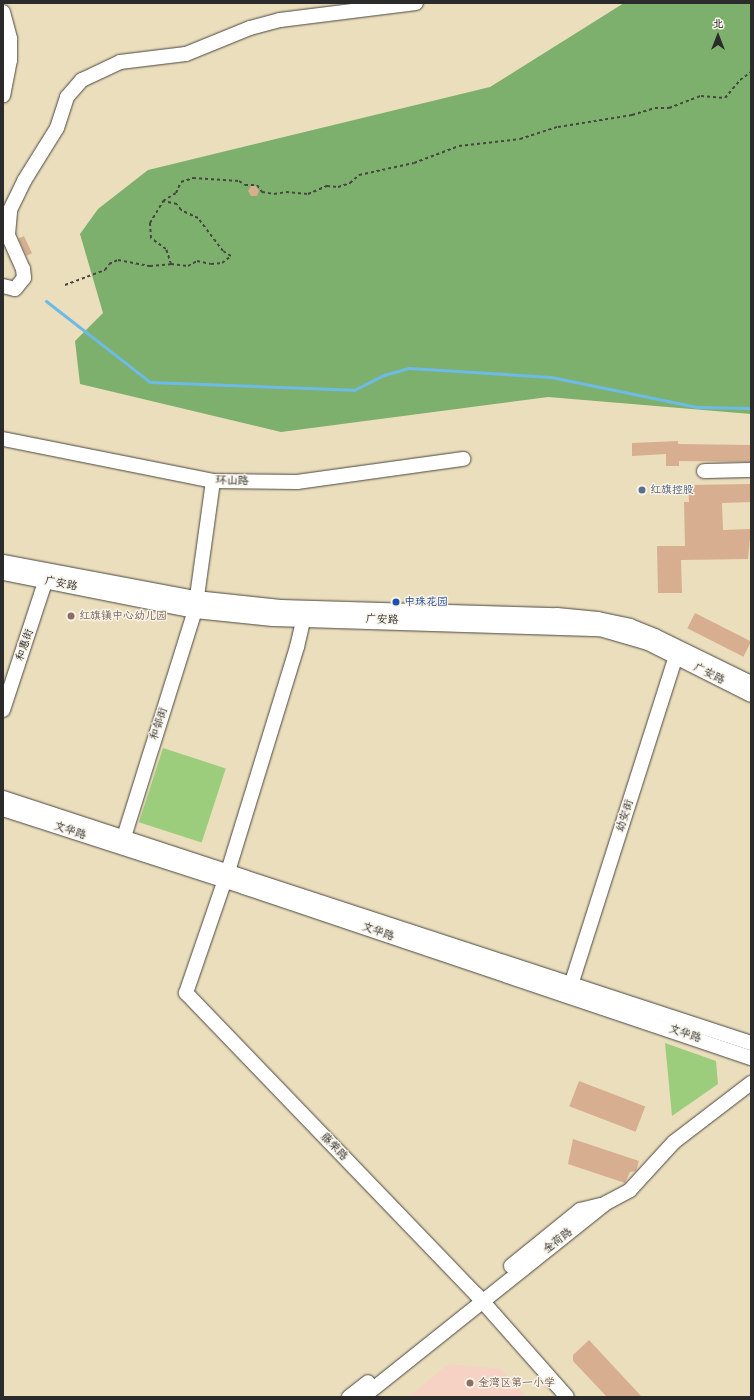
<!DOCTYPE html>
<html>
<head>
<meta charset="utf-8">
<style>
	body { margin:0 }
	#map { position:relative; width:754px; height:1400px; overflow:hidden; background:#ebdebc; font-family:"Comic Neue","LXGW WenKai TC",sans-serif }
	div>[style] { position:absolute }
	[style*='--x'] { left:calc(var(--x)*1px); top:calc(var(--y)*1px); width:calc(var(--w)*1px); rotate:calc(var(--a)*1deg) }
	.built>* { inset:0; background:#f5d2c3 }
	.green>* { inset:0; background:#9ccd7c; transform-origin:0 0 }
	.forest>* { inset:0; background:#7db06c }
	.stream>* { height:3px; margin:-1.5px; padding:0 1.5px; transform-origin:1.5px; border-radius:1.5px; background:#6ebae7 }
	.building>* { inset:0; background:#d7ae8f; transform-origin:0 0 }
	.path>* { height:2px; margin-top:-1px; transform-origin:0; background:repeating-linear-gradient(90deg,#484641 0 3px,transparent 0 6px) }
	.roads { filter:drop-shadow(0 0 1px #484641) drop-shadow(0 0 1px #484641) }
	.minor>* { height:14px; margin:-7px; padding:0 7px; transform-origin:7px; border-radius:7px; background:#fff }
	.dots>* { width:11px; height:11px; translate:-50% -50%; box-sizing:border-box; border:2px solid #f7f3e8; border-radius:50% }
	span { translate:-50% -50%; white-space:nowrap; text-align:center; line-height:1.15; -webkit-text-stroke:3px #f7f3e8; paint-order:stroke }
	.street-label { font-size:11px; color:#2b2b2b }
	.service-label { font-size:11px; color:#4e5e75 }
	.left { translate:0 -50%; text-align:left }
	.transit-label { font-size:11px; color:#164399 }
	.education-label { font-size:11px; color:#785e54 }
	.frame { position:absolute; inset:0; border:4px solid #2b2b2b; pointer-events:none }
	.north { position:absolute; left:698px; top:16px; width:40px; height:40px; -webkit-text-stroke:3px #f7f3e8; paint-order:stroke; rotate:0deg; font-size:11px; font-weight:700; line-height:16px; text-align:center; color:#2b2b2b }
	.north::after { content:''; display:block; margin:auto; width:14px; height:18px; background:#2b2b2b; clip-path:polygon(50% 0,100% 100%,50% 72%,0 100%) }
</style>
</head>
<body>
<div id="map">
	<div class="built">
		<div style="clip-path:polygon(449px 1364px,501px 1369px,527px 1397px,408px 1397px)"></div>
	</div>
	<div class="green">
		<div style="left:163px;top:748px;width:66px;height:78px;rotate:18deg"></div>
		<div style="clip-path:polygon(665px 1043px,716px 1061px,718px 1084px,672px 1116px)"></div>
	</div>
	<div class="forest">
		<div style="clip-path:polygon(624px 3px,751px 3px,751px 414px,548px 397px,281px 432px,80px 384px,75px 341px,103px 313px,80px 234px,98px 209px,148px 170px,490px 87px)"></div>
	</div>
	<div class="stream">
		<div style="--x:46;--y:301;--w:132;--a:37.9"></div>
		<div style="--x:150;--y:382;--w:204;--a:2.2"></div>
		<div style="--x:354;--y:390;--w:34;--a:-27"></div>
		<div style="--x:384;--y:375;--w:26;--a:-16"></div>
		<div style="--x:409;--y:368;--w:142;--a:3.6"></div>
		<div style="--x:551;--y:377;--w:149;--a:11.6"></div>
		<div style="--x:697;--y:407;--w:54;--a:1.1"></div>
	</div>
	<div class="building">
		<div style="clip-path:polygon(251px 186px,256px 186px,259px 191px,257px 196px,251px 196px,248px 191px)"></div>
		<div style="left:24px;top:236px;width:19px;height:6px;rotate:65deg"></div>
		<div style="clip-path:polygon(678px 441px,678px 444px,751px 445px,751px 462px,679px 461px,679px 466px,666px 466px,666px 454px,632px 456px,632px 443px)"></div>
		<div style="clip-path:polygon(751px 484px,751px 502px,722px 503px,723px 530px,751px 529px,748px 559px,681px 560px,682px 593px,658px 593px,657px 546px,685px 546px,684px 502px,689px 502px,688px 485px)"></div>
		<div style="left:695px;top:613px;width:63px;height:17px;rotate:27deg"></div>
		<div style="left:579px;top:1081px;width:71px;height:27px;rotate:21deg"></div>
		<div style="clip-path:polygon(573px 1139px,639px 1161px,636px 1171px,630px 1172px,625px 1183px,568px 1164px)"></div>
		<div style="clip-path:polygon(589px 1340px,642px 1397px,607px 1397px,573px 1361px,573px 1355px)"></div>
	</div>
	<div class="path">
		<div style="--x:171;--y:264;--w:16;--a:-108"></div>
		<div style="--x:166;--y:249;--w:19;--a:-144"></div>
		<div style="--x:151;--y:238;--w:15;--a:-94"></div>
		<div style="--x:150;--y:223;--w:26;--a:-59"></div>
		<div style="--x:163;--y:201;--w:15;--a:-32"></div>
		<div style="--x:176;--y:193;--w:12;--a:-66"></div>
		<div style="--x:181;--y:182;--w:13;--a:-18"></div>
		<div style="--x:193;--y:178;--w:46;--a:3.7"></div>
		<div style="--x:239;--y:181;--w:7;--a:34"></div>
		<div style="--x:245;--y:185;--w:12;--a:0"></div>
		<div style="--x:257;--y:185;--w:9;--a:54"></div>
		<div style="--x:262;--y:192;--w:12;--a:9"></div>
		<div style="--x:274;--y:194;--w:12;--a:-9"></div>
		<div style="--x:286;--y:192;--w:22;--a:5"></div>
		<div style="--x:308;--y:194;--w:21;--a:-23"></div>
		<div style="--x:327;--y:186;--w:11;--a:5"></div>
		<div style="--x:338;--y:187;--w:13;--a:-18"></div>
		<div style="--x:350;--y:183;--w:12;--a:-42"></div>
		<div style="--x:359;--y:175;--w:56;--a:-12.3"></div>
		<div style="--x:414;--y:163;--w:48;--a:-20.7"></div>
		<div style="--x:459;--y:146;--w:61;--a:-6.5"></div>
		<div style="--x:520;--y:139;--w:40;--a:-18"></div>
		<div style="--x:558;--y:127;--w:75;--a:-9.2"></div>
		<div style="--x:632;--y:115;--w:24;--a:-17"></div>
		<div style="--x:655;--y:108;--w:14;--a:0"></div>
		<div style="--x:669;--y:108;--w:34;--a:-21"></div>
		<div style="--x:701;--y:96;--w:24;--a:5"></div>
		<div style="--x:725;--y:98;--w:23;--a:-50"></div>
		<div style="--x:740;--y:80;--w:14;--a:-36"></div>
		<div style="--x:65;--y:285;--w:43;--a:-20.6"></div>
		<div style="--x:105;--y:270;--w:7;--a:-56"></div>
		<div style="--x:109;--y:264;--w:10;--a:-24"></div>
		<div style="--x:118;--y:260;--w:33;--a:11"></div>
		<div style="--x:150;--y:266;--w:21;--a:-5"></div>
		<div style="--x:171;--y:264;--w:17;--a:7"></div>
		<div style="--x:188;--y:266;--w:10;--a:-29"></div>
		<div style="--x:197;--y:261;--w:14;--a:12"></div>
		<div style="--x:211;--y:264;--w:11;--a:-5"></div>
		<div style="--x:222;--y:263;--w:11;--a:-38"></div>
		<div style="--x:231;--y:256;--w:9;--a:-148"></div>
		<div style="--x:223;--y:251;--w:41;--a:-127.1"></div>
		<div style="--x:198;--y:218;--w:19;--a:-155"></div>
		<div style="--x:181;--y:210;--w:7;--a:-124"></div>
		<div style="--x:177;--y:204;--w:14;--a:-168"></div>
	</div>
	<div class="roads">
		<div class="minor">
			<div style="--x:3;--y:12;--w:28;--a:75"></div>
			<div style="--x:10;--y:39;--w:21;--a:90"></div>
			<div style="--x:10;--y:60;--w:36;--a:101"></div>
			<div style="--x:3;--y:286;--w:12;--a:14"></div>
			<div style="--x:15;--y:289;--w:14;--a:-51"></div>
			<div style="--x:24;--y:278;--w:9;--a:-96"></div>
			<div style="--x:23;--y:269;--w:37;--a:-114"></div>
			<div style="--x:8;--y:235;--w:25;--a:-85"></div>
			<div style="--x:10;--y:210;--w:32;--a:-64"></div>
			<div style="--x:24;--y:181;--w:62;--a:-58.1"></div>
			<div style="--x:57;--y:128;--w:33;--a:-72"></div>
			<div style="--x:67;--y:97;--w:23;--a:-49"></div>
			<div style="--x:82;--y:80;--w:42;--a:-25.3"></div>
			<div style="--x:120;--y:62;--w:66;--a:-6.9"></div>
			<div style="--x:186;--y:54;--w:69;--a:-22.1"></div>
			<div style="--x:250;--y:28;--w:31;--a:-15"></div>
			<div style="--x:280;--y:20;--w:137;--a:-7.1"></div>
			<div style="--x:3;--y:439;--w:214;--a:11.3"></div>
			<div style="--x:213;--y:481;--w:84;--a:0.7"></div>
			<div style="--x:297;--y:482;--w:168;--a:-7.9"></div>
			<div style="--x:704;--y:471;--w:47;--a:-1.2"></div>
			<div style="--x:3;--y:562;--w:196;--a:10.6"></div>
			<div style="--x:196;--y:598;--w:85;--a:6"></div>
			<div style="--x:281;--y:607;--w:276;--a:1.7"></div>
			<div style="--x:557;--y:615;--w:41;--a:5.6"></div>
			<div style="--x:598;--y:619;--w:33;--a:12"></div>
			<div style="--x:630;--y:626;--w:27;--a:22"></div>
			<div style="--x:655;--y:636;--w:107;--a:26.1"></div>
			<div style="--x:3;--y:573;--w:196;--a:11.2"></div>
			<div style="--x:195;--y:611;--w:78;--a:5.9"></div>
			<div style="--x:273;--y:619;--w:327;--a:1.8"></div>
			<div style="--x:600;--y:629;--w:50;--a:16.3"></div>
			<div style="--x:648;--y:643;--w:115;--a:26.8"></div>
			<div style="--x:306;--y:608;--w:40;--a:103"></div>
			<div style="--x:297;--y:647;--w:234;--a:107.1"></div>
			<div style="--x:228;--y:871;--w:129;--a:109"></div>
			<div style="--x:186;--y:993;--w:418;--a:46.1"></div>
			<div style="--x:476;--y:1294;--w:137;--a:48.5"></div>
			<div style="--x:3;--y:710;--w:144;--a:-71.8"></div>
			<div style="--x:3;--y:798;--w:787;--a:18.14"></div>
			<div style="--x:3;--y:809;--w:253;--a:17.9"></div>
			<div style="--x:244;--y:887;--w:535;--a:18.64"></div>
			<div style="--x:124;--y:837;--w:237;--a:-72.6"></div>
			<div style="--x:195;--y:611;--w:131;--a:-82.1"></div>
			<div style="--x:562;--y:988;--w:9;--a:-18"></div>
			<div style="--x:571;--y:985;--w:352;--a:-72.3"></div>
			<div style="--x:511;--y:1266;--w:89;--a:-39.1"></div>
			<div style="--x:580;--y:1210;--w:21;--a:-14"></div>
			<div style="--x:349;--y:1397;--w:24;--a:-38"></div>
			<div style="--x:363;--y:1397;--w:311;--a:-38.6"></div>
			<div style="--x:606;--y:1203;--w:27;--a:-28"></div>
			<div style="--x:630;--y:1190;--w:65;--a:-47.5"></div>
			<div style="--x:674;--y:1142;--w:97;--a:-37.5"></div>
		</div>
	</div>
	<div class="dots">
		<div style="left:642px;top:490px;background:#5c6f8a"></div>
		<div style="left:396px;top:602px;background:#1a4fb4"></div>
		<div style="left:71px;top:616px;background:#8d6e63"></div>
		<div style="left:470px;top:1383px;background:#8d6e63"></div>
	</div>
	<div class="street-label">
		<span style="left:232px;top:481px;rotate:1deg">环山路</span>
		<span style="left:61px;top:584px;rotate:11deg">广安路</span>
		<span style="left:382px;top:620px;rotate:2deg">广安路</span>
		<span style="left:25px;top:645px;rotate:-71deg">和惠街</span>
		<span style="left:709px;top:674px;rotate:26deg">广安路</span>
		<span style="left:159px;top:724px;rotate:-72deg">和邻街</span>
		<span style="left:625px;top:816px;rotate:-72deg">幼安街</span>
		<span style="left:70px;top:831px;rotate:18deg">文华路</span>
		<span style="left:378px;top:932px;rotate:19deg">文华路</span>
		<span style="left:685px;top:1034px;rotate:18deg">文华路</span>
		<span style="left:334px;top:1147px;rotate:46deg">藤荣路</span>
		<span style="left:558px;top:1241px;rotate:-38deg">金荷路</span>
	</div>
	<div class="service-label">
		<span class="left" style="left:650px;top:490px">红旗控股</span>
	</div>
	<div class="transit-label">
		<span class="left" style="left:404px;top:602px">中珠花园</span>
	</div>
	<div class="education-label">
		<span class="left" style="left:79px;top:616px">红旗镇中心幼儿园</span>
		<span class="left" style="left:478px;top:1383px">金湾区第一小学</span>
	</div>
	<div class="frame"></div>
	<div class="north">北</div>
</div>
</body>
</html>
